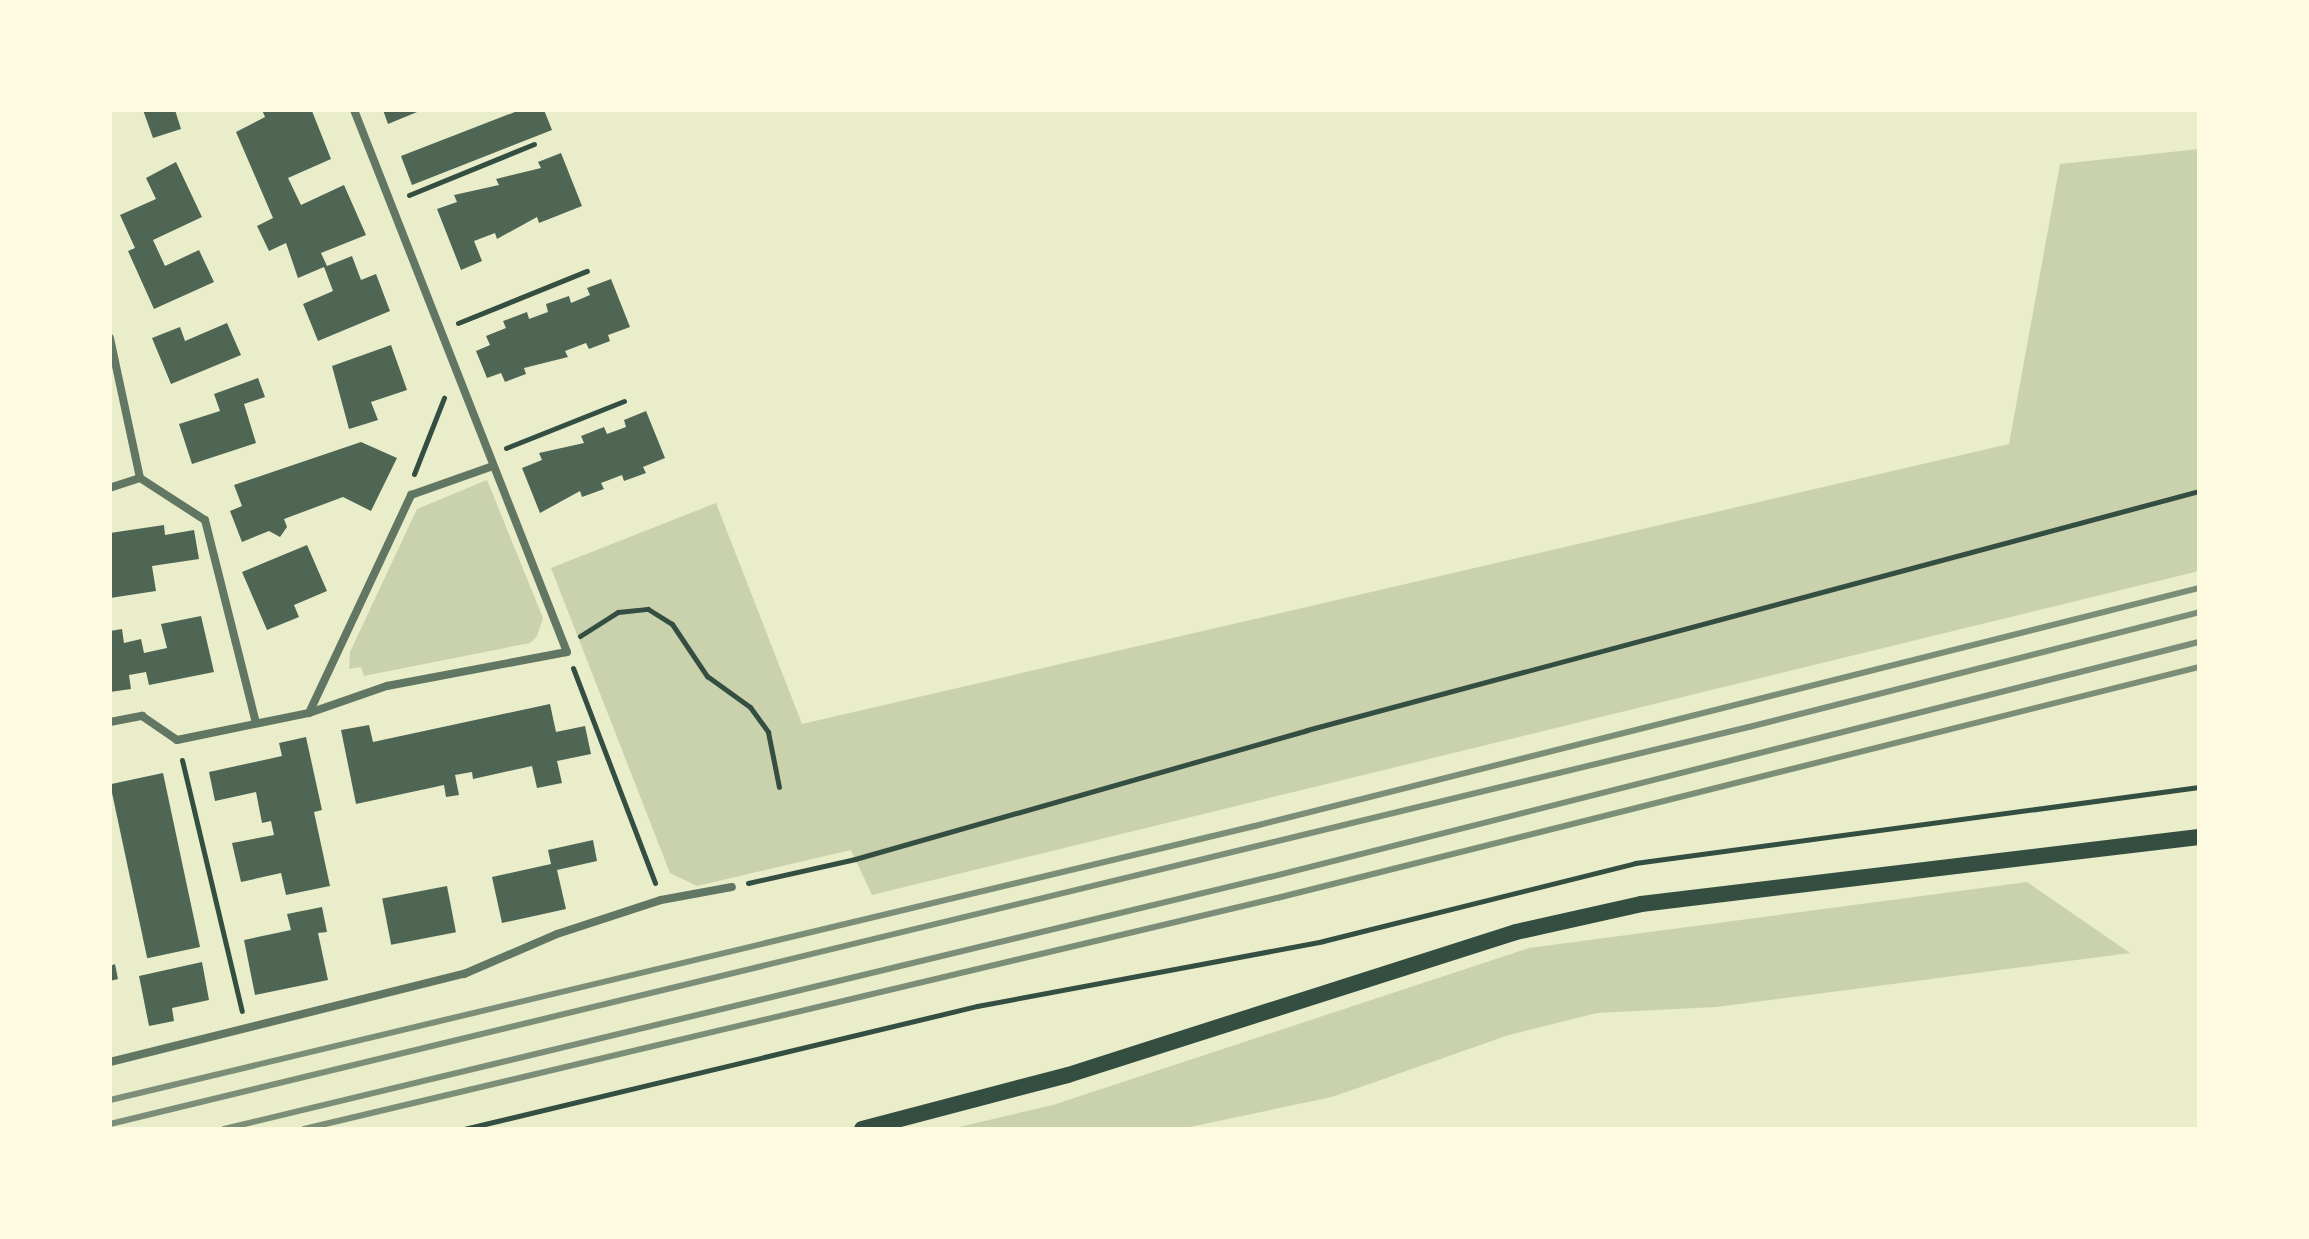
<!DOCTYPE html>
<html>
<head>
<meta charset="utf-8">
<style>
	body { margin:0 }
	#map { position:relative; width:2309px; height:1239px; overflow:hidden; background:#e9edc9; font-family:"PT Serif",serif }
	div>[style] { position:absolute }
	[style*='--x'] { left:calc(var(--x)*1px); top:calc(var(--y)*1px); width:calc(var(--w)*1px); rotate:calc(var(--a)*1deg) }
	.green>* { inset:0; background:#cad2ad }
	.building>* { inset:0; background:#4f6655; transform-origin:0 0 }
	.path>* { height:5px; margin:-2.5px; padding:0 2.5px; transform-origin:2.5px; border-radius:2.5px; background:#344e41 }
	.minor>* { height:8px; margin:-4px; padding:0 4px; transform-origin:4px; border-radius:4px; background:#617663 }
	.secondary>* { height:16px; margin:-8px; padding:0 8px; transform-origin:8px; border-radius:8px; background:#344e41 }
	.rail>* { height:6px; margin:-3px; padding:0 3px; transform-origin:3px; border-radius:3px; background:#7c8e77 }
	span { translate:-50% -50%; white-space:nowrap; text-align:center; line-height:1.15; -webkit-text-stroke:8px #fefae0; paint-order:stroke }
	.frame { position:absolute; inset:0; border:112px solid #fefae0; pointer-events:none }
</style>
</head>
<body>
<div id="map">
	<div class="green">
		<div style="clip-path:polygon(2199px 149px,2199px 571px,872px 895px,851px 850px,697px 886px,670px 873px,551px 568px,716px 503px,802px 724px,2009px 444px,2060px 164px)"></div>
		<div style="clip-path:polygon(487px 480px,543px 618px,537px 636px,530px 643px,364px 676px,361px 667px,349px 669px,350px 652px,417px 509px)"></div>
		<div style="clip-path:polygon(2027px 882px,2130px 953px,1716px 1007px,1597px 1013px,1509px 1035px,1332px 1097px,1180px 1129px,950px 1129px,1053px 1105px,1529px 948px)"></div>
	</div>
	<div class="building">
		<div style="clip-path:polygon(143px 110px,175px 110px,181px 129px,153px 138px)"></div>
		<div style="clip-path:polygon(262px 110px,312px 111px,331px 159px,288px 178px,301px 205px,344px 185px,366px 235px,321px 253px,327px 266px,352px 256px,361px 280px,376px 274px,390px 311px,318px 341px,303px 304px,333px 291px,324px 267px,298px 278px,286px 243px,269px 251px,257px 226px,273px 218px,236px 132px,265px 117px)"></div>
		<div style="clip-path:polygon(383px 110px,422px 110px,388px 124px)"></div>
		<div style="clip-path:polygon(520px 110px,544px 110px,552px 130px,412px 185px,401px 156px)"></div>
		<div style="clip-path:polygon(561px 153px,582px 206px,539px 223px,537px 217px,497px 239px,495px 233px,474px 241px,482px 261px,461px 270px,437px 209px,457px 202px,454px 195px,499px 185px,496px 179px,541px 168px,538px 162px)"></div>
		<div style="clip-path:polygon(176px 162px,202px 217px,153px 240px,165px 266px,199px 250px,214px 282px,154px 309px,128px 251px,135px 248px,120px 215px,156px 199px,146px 178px)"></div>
		<div style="clip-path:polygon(611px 279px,630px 327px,608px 335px,610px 341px,589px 349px,586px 343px,565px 351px,568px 357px,524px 368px,526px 374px,505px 382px,501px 373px,487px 378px,476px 351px,490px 345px,486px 336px,506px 328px,503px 321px,527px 312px,529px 319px,548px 312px,546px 304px,569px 296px,571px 303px,590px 295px,587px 288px)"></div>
		<div style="clip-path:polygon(227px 323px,241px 355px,171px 384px,152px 338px,180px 327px,185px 341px)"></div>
		<div style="clip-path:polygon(391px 345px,407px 390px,371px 402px,378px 420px,349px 429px,332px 366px)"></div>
		<div style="clip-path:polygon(258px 378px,265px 397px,244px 404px,256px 443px,192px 464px,179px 424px,220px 411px,214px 394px)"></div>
		<div style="clip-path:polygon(646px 411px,665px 458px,643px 467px,646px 473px,624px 481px,622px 475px,601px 483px,604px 489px,582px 497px,580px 491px,540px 513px,522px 468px,542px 460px,539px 453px,584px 443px,581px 436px,604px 427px,607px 434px,626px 427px,624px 420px)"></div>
		<div style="clip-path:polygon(361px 442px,397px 458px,371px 511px,343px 497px,284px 519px,287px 527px,280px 537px,269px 531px,242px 542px,230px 511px,242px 506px,234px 485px)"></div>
		<div style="clip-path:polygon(164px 525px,165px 535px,194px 530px,199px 559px,152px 566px,156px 591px,110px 598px,110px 533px)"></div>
		<div style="clip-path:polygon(307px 545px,327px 591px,294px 605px,299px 617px,267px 630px,242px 572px)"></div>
		<div style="clip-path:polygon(201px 616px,214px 672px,149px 685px,146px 672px,129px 675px,131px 689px,110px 692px,110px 631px,122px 629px,124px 643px,141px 639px,144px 653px,167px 648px,161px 624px)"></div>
		<div style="clip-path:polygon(550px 704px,556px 732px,585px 726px,591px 754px,557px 761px,562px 783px,537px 788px,532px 766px,473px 779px,472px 772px,455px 775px,459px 795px,446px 797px,444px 785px,356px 804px,341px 730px,369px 725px,373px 742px)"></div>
		<div style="clip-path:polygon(306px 737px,322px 810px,314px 812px,330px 886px,286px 895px,281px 873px,241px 882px,232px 843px,274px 835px,271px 821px,262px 823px,256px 792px,215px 801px,209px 772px,282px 756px,279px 743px)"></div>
		<div style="left:163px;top:773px;width:178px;height:54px;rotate:78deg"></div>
		<div style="clip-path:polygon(593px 840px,597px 861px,557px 870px,566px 909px,502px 923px,492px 877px,551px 864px,548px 850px)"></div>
		<div style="left:447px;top:886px;width:47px;height:66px;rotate:79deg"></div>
		<div style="clip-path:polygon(322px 907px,327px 932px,318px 933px,328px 980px,255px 995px,244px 940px,291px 930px,287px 914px)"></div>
		<div style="clip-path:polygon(202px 962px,209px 1000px,172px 1008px,174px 1021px,149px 1026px,139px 976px)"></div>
		<div style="clip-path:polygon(115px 964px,118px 979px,110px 981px,110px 966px)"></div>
	</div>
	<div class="path">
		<div style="--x:409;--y:195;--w:135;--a:-22.2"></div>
		<div style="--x:458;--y:323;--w:139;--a:-22"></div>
		<div style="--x:506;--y:448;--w:127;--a:-21.7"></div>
		<div style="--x:414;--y:474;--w:82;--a:-68.5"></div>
		<div style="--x:580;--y:636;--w:45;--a:-32.3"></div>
		<div style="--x:618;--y:612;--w:30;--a:-6"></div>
		<div style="--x:648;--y:609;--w:28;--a:32"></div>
		<div style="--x:672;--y:624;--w:63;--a:56.1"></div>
		<div style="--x:707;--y:676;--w:53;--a:35.8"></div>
		<div style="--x:750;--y:707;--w:31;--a:54"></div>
		<div style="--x:768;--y:732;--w:56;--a:78.7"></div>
		<div style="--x:573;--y:668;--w:230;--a:69.1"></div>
		<div style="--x:182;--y:760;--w:258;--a:76.6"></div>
		<div style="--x:748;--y:883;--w:110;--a:-12.6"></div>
		<div style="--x:855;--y:859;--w:470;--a:-15.9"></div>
		<div style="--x:1307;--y:730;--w:923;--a:-15"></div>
		<div style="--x:464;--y:1129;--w:528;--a:-13.48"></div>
		<div style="--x:977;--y:1006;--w:352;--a:-10.6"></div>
		<div style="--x:1323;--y:941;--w:322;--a:-14"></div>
		<div style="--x:1635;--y:863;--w:569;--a:-7.67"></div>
	</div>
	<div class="minor">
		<div style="--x:110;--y:338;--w:143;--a:77.9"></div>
		<div style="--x:140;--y:478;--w:32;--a:162"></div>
		<div style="--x:140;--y:478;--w:77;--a:32.9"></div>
		<div style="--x:205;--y:520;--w:209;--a:75.9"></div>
		<div style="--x:309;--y:713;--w:241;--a:-64.9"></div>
		<div style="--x:411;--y:495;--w:87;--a:-19.5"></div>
		<div style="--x:110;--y:722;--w:33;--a:-11"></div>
		<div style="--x:142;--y:716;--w:42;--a:34.4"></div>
		<div style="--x:177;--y:740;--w:135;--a:-11.6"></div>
		<div style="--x:309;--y:713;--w:83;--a:-19.1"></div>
		<div style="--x:387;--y:686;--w:183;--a:-10.7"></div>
		<div style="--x:567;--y:652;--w:582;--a:-111.45"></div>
		<div style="--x:110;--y:1062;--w:365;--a:-14"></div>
		<div style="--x:464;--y:974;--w:101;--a:-23.3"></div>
		<div style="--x:557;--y:934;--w:109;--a:-18.1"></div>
		<div style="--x:661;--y:900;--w:72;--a:-10.4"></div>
	</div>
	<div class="secondary">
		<div style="--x:862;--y:1129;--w:213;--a:-14.7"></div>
		<div style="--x:1068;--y:1075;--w:470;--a:-17.7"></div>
		<div style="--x:1516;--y:932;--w:128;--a:-12.6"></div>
		<div style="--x:1641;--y:904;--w:562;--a:-6.85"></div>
	</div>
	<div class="rail">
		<div style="--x:110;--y:1100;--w:1177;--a:-13.46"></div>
		<div style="--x:1255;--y:826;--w:974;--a:-14.15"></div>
		<div style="--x:110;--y:1124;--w:1686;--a:-13.62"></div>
		<div style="--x:1749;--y:727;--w:464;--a:-14.3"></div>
		<div style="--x:224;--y:1129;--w:1076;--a:-13.55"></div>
		<div style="--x:1270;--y:877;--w:958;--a:-14.2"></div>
		<div style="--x:304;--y:1129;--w:1000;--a:-13.36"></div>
		<div style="--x:1277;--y:898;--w:950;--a:-14.07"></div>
	</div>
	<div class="frame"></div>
</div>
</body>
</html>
